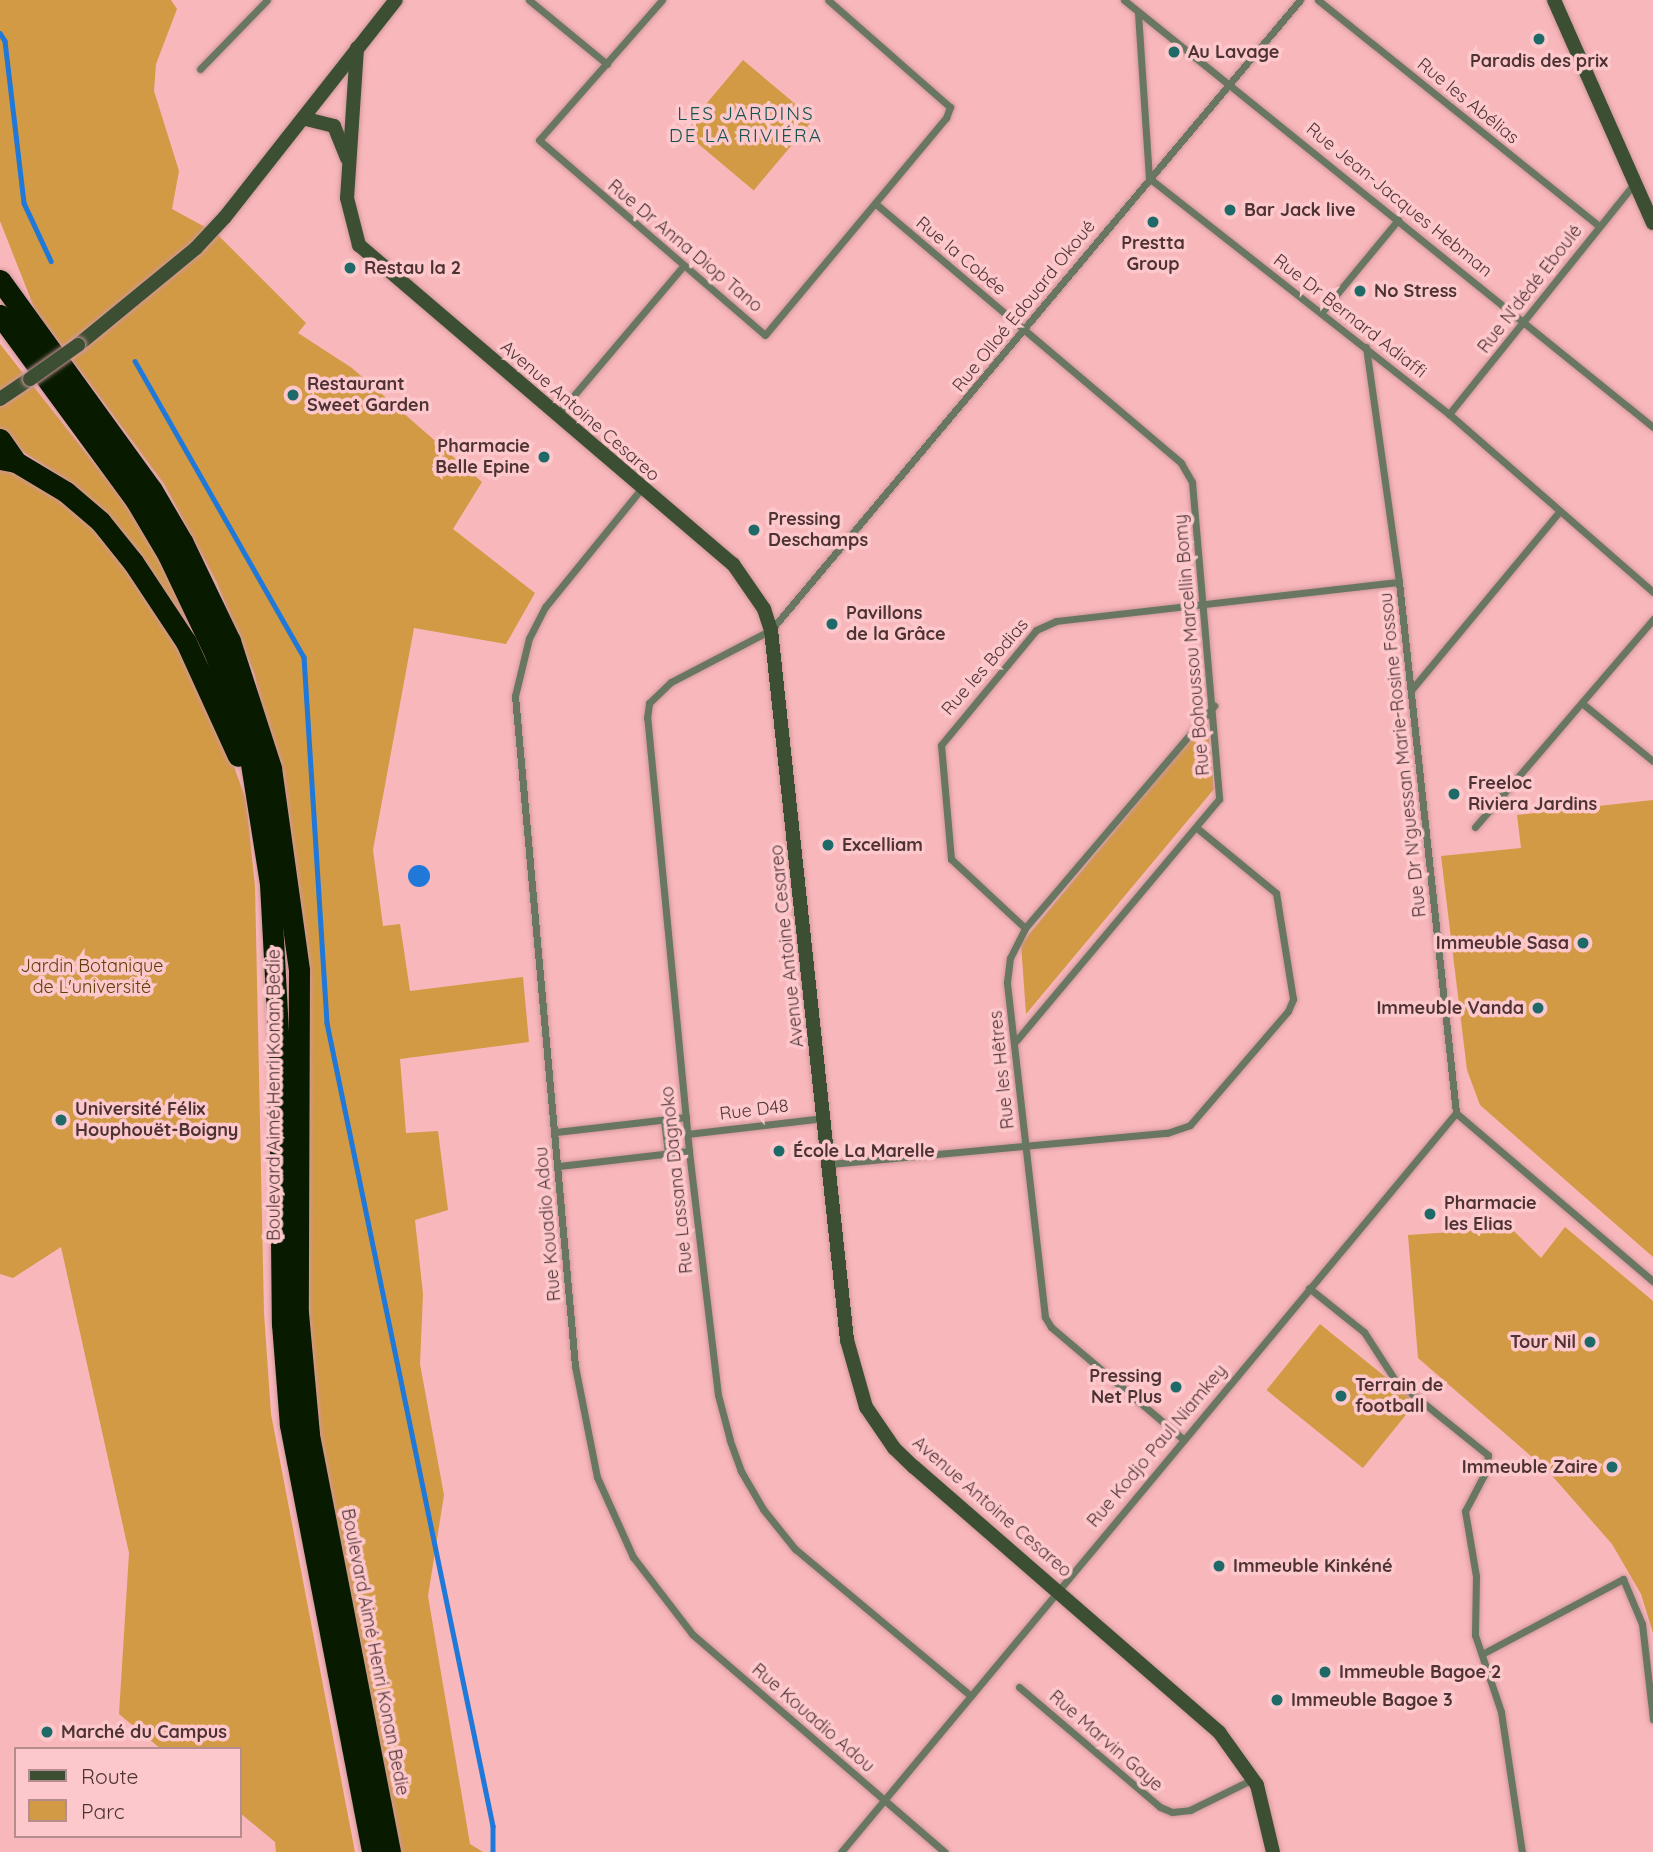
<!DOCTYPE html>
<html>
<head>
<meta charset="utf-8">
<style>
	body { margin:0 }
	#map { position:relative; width:1653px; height:1852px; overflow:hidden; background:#f8b7bb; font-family:Quicksand,sans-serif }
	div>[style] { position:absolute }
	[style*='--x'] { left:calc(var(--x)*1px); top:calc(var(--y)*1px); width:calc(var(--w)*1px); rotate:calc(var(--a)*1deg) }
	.green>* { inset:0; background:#d29a45; transform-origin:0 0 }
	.water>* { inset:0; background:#2078d9 }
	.round { border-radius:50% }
	.stream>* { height:4.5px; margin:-2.25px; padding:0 2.25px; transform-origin:2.25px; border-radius:2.25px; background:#2078d9 }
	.roads { filter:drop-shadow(0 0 2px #cf979b) drop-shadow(0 0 2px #cf979b) }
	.street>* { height:7px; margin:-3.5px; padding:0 3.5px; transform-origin:3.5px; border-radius:3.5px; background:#697762 }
	.secondary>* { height:14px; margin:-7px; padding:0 7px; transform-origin:7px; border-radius:7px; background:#3d4f32 }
	.highway>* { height:21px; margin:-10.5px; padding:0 10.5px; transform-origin:10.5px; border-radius:10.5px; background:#081b00 }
	.bridges { filter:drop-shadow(0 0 2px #cf979b) drop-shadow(0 0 2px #cf979b) }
	.secondary-bridge>* { height:14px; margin:-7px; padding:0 7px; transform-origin:7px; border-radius:7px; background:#3d4f32 }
	.dots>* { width:19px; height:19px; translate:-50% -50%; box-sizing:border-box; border:4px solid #fdc8cb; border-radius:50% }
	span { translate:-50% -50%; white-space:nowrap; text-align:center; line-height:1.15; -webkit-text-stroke:7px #fdc8cb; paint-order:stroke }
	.poi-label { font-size:18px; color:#4e3335; font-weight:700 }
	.left { translate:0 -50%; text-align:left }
	.right { translate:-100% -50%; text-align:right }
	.street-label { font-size:18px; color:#4e3335 }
	.park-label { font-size:18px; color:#5e3f07 }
	.neighbourhood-label { font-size:19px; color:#155252; letter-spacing:2px }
	.legend { position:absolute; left:14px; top:1747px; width:228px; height:91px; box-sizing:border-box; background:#fdc8cb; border:2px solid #b78c8f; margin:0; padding:9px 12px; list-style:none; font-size:21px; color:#4e3335 }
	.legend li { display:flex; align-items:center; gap:14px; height:35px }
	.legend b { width:35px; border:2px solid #b78c8f }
</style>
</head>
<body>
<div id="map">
	<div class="green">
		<div style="clip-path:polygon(0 0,171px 0,177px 9px,156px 64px,154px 91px,179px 171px,172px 209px,216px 233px,306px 323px,298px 333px,352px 368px,482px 482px,453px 529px,535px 593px,506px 644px,414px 628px,373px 850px,383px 926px,400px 924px,410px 991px,523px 977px,529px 1042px,400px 1059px,406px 1133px,438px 1131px,448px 1210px,415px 1220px,423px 1294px,420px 1364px,444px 1495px,428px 1596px,470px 1844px,483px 1852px,395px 1852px,309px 1407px,297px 879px,276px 767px,254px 673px,216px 581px,164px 484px,35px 310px,0 221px)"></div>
		<div style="left:743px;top:60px;width:92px;height:93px;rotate:40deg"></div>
		<div style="clip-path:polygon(0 344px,128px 506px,182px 598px,217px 687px,107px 516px,73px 484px,0 437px)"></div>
		<div style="clip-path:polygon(0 466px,62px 497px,95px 528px,126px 566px,180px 647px,222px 733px,246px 800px,255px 886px,264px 1313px,271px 1414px,355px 1852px,276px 1852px,275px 1842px,240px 1813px,240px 1749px,161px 1749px,119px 1714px,129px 1553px,61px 1247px,13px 1278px,0 1274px)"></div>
		<div style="clip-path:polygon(1207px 719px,1214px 789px,1026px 1014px,1021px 944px)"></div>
		<div style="clip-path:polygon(1653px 800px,1653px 1257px,1480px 1105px,1467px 1070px,1441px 856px,1521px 848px,1517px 815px)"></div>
		<div style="clip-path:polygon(1565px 1227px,1653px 1301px,1653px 1633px,1641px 1594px,1612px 1544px,1547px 1470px,1418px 1358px,1408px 1235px,1511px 1228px,1541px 1258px)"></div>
		<div style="left:1320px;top:1324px;width:124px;height:85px;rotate:39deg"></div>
	</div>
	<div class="water">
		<div class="round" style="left:408px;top:865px;width:22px;height:22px"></div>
	</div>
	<div class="stream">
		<div style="--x:0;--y:33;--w:9;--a:58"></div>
		<div style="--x:5;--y:41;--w:163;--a:83.3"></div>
		<div style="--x:24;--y:203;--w:64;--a:65"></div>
		<div style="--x:135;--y:361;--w:341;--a:60.3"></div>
		<div style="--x:304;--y:657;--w:367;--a:86.4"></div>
		<div style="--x:327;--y:1023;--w:820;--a:78.32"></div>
		<div style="--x:493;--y:1826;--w:26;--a:90"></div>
	</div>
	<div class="roads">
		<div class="street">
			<div style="--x:529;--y:0;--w:101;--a:39.4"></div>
			<div style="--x:662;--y:0;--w:186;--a:131.3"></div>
			<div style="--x:539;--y:140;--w:298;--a:40.8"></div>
			<div style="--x:765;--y:335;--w:283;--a:-50.2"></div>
			<div style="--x:946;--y:118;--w:12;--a:-70"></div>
			<div style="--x:950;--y:107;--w:162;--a:-138.7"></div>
			<div style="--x:1124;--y:0;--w:680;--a:38.91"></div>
			<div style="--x:1318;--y:0;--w:361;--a:38.8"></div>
			<div style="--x:1138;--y:13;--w:165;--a:86.2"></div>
			<div style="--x:1149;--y:178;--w:382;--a:38.2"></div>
			<div style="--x:1449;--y:414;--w:271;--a:41.1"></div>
			<div style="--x:200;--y:69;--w:96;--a:-45.8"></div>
			<div style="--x:876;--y:204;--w:400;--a:40.3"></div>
			<div style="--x:1181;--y:463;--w:22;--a:60"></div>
			<div style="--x:1192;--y:482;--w:318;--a:85.1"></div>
			<div style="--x:1219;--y:799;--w:316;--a:130"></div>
			<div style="--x:1321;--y:313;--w:121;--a:-50.4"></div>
			<div style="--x:1366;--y:347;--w:237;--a:82"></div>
			<div style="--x:1399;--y:582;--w:534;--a:83.87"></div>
			<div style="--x:1456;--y:1113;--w:259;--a:40.5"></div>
			<div style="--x:558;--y:414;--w:195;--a:-49.8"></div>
			<div style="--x:1449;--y:414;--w:297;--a:-51.2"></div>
			<div style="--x:641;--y:489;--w:152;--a:129.1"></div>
			<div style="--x:545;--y:607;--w:35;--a:117"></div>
			<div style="--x:529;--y:638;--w:60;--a:103.6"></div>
			<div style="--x:515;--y:696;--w:673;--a:84.88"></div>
			<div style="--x:575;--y:1366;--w:113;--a:78.8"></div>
			<div style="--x:597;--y:1477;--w:88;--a:65.8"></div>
			<div style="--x:633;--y:1557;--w:97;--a:52.5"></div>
			<div style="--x:692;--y:1634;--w:334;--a:40.8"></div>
			<div style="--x:1412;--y:689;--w:231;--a:-50.3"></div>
			<div style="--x:1583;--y:704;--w:90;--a:39.2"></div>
			<div style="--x:1475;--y:827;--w:274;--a:-49.4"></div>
			<div style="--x:1025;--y:928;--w:101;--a:-137"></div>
			<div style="--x:951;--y:859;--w:114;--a:-95"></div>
			<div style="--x:941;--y:745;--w:149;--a:-50.4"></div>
			<div style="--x:1036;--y:630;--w:22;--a:-24"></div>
			<div style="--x:1056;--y:621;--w:345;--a:-6.5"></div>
			<div style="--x:664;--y:1120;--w:34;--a:83"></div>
			<div style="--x:556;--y:1132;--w:131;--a:-6.6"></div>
			<div style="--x:687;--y:1134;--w:138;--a:-6.7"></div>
			<div style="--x:830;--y:1164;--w:338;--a:-5.3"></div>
			<div style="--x:1167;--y:1133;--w:24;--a:-19"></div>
			<div style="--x:1190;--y:1125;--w:150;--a:-49.3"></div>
			<div style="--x:1288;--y:1011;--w:13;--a:-67"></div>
			<div style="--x:1293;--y:999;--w:107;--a:-99.1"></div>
			<div style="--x:1276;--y:893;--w:102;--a:-140.6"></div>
			<div style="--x:559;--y:1166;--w:131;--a:-6.6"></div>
			<div style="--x:1309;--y:1288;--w:70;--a:38.7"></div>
			<div style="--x:1364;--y:1332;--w:57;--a:57.1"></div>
			<div style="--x:1395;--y:1380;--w:119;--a:38.9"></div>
			<div style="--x:1488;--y:1455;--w:16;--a:97"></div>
			<div style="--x:1486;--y:1471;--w:45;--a:117.7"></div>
			<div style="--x:1465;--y:1511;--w:66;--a:80.4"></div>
			<div style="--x:1476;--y:1576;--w:59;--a:91"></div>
			<div style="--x:1475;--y:1635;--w:81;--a:71.3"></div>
			<div style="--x:1501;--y:1712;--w:142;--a:81.5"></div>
			<div style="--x:1183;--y:1439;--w:173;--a:-139.7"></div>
			<div style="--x:1051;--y:1327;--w:12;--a:-121"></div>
			<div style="--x:1045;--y:1317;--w:337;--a:-96.5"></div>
			<div style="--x:1007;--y:982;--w:24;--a:-83"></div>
			<div style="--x:1010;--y:958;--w:34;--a:-63"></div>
			<div style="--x:1025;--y:928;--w:292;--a:-49.6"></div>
			<div style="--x:1482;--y:1654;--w:160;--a:-28"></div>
			<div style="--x:1623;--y:1579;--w:49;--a:67.1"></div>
			<div style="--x:1642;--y:1624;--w:96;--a:83.4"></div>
			<div style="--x:1019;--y:1687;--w:185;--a:40.4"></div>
			<div style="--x:1160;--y:1807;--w:13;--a:23"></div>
			<div style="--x:1172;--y:1812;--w:18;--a:-6"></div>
			<div style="--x:1190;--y:1810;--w:70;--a:-26.2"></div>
			<div style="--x:971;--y:1696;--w:229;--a:-140.1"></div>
			<div style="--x:795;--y:1549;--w:51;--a:-128.7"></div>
			<div style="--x:763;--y:1509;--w:44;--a:-120.1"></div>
			<div style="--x:741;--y:1471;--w:33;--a:-110"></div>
			<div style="--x:730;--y:1440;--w:47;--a:-104.9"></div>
			<div style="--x:718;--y:1395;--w:246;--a:-96.8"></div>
			<div style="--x:689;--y:1151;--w:435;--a:-95.5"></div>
			<div style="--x:647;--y:718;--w:15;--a:-82"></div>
			<div style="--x:649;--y:703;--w:30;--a:-44"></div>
			<div style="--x:671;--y:682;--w:113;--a:-27.5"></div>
			<div style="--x:771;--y:630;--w:823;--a:-49.98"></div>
			<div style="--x:841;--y:1852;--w:961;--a:-50.23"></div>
		</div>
		<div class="secondary">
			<div style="--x:1554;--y:0;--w:244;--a:66.1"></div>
			<div style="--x:357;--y:48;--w:150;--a:93.8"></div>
			<div style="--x:347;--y:198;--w:49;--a:75.7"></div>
			<div style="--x:359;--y:245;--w:492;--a:40.5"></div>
			<div style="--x:733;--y:564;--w:55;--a:55.4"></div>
			<div style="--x:764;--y:609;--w:22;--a:72"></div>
			<div style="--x:771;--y:630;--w:714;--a:83.89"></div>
			<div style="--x:847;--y:1340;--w:70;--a:74.2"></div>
			<div style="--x:866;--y:1407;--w:50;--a:55.7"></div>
			<div style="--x:894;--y:1448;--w:28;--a:44"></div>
			<div style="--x:914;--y:1467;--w:404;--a:41"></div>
			<div style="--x:1219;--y:1732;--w:65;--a:54.4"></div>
			<div style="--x:1257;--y:1785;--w:69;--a:76.6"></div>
			<div style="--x:306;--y:119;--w:29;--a:14"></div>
			<div style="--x:334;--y:126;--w:35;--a:68"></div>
			<div style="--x:78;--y:345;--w:153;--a:-39.4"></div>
			<div style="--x:196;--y:248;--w:42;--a:-46.9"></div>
			<div style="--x:225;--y:217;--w:276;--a:-51.8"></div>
			<div style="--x:0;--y:399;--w:36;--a:-34"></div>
		</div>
		<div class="highway">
			<div style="--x:0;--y:280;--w:259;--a:54.1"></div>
			<div style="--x:152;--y:490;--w:61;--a:59.7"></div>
			<div style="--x:183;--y:543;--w:109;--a:64.4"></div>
			<div style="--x:230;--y:641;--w:133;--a:72.1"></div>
			<div style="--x:271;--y:768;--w:204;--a:82.1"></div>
			<div style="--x:299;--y:970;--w:343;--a:90.2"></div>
			<div style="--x:298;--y:1313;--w:122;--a:84.8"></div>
			<div style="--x:309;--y:1435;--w:425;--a:79"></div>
			<div style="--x:0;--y:315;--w:230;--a:53.8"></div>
			<div style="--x:136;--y:501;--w:63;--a:59.3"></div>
			<div style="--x:168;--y:555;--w:110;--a:64.6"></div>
			<div style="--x:215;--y:654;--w:103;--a:70.7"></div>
			<div style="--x:249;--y:751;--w:135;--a:81"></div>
			<div style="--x:270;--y:884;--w:164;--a:86.9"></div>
			<div style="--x:279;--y:1048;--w:276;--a:89.4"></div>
			<div style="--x:282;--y:1324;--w:101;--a:85.5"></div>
			<div style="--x:290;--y:1425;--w:435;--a:79.1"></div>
			<div style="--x:0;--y:439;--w:28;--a:55"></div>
			<div style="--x:0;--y:459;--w:16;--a:11"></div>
			<div style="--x:16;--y:462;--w:58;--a:31"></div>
			<div style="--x:66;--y:492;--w:45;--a:40.5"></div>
			<div style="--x:100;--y:521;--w:53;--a:51.2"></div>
			<div style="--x:133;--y:562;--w:96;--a:56.5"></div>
			<div style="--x:186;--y:642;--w:125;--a:65.5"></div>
		</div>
	</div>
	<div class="bridges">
		<div class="secondary-bridge">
			<div style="--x:30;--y:379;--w:59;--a:-35.3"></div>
		</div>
	</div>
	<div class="dots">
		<div style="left:1539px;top:39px;background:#1d6a69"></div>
		<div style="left:1174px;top:52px;background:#1d6a69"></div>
		<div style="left:1230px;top:210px;background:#1d6a69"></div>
		<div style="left:1153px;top:222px;background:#1d6a69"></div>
		<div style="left:350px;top:268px;background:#1d6a69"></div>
		<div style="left:1360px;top:291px;background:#1d6a69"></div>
		<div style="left:293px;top:395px;background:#1d6a69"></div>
		<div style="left:544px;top:457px;background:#1d6a69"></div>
		<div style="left:754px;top:530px;background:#1d6a69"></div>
		<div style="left:832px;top:624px;background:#1d6a69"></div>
		<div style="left:1454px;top:794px;background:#1d6a69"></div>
		<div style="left:828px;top:845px;background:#1d6a69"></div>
		<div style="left:1583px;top:943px;background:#1d6a69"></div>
		<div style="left:1538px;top:1008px;background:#1d6a69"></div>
		<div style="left:61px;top:1120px;background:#1d6a69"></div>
		<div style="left:779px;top:1151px;background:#1d6a69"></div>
		<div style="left:1430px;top:1214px;background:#1d6a69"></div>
		<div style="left:1590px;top:1342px;background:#1d6a69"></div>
		<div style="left:1176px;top:1387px;background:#1d6a69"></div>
		<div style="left:1341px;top:1396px;background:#1d6a69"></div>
		<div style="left:1612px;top:1467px;background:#1d6a69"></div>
		<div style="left:1219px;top:1566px;background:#1d6a69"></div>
		<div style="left:1325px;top:1672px;background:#1d6a69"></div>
		<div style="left:1277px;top:1700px;background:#1d6a69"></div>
		<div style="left:47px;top:1732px;background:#1d6a69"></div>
	</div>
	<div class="poi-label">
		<span class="left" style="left:1188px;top:52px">Au Lavage</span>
		<span style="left:1539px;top:61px">Paradis des prix</span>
		<span class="left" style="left:1244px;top:210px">Bar Jack live</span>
		<span style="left:1153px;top:254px">Prestta<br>Group</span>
		<span class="left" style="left:364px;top:268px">Restau la 2</span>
		<span class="left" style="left:1374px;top:291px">No Stress</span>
		<span class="left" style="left:307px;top:395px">Restaurant<br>Sweet Garden</span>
		<span class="right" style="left:530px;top:457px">Pharmacie<br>Belle Epine</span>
		<span class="left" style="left:768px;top:530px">Pressing<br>Deschamps</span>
		<span class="left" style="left:846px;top:624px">Pavillons<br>de la Grâce</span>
		<span class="left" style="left:1468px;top:794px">Freeloc<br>Riviera Jardins</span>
		<span class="left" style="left:842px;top:845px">Excelliam</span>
		<span class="right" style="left:1569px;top:943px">Immeuble Sasa</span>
		<span class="right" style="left:1524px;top:1008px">Immeuble Vanda</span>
		<span class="left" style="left:75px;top:1120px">Université Félix<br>Houphouët-Boigny</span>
		<span class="left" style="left:793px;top:1151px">École La Marelle</span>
		<span class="left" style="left:1444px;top:1214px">Pharmacie<br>les Elias</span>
		<span class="right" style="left:1576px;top:1342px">Tour Nil</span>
		<span class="right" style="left:1162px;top:1387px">Pressing<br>Net Plus</span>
		<span class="left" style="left:1355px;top:1396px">Terrain de<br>football</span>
		<span class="right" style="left:1598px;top:1467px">Immeuble Zaire</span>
		<span class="left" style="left:1233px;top:1566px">Immeuble Kinkéné</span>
		<span class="left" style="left:1339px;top:1672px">Immeuble Bagoe 2</span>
		<span class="left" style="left:1291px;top:1700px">Immeuble Bagoe 3</span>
		<span class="left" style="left:61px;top:1732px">Marché du Campus</span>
	</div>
	<div class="street-label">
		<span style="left:1468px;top:101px;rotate:39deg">Rue les Abélias</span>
		<span style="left:1399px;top:200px;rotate:39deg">Rue Jean-Jacques Hebman</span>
		<span style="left:685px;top:246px;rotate:40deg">Rue Dr Anna Diop Tano</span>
		<span style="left:961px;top:256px;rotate:40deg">Rue la Cobée</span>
		<span style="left:1530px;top:289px;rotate:-52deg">Rue N'dédé Eboulé</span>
		<span style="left:1024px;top:306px;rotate:-51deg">Rue Olloé Edouard Okoué</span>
		<span style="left:1350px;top:316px;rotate:38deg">Rue Dr Bernard Adiaffi</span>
		<span style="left:580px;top:411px;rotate:41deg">Avenue Antoine Cesareo</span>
		<span style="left:1192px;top:645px;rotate:-95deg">Rue Bohoussou Marcellin Bomy</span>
		<span style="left:985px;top:667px;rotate:-49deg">Rue les Bodias</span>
		<span style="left:1403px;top:755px;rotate:-96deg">Rue Dr N'guessan Marie-Rosine Fossou</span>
		<span style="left:787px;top:946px;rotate:-96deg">Avenue Antoine Cesareo</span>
		<span style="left:1002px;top:1070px;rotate:-96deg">Rue les Hêtres</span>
		<span style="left:274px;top:1095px;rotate:-90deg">Boulevard Aimé Henri Konan Bedie</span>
		<span style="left:754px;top:1110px;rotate:-7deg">Rue D48</span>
		<span style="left:677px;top:1180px;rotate:-96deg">Rue Lassana Dagnoko</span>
		<span style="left:548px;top:1224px;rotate:-95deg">Rue Kouadio Adou</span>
		<span style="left:1157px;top:1446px;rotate:-50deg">Rue Kodjo Paul Niamkey</span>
		<span style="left:992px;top:1507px;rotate:41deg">Avenue Antoine Cesareo</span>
		<span style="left:375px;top:1652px;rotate:79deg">Boulevard Aimé Henri Konan Bedie</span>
		<span style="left:813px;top:1718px;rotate:41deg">Rue Kouadio Adou</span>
		<span style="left:1106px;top:1741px;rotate:41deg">Rue Marvin Gaye</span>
	</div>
	<div class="park-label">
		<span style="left:92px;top:977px">Jardin Botanique<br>de L'université</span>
	</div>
	<div class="neighbourhood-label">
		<span style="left:746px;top:125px">LES JARDINS<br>DE LA RIVIÉRA</span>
	</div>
	<ul class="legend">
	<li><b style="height:9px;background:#3d4f32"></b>Route</li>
	<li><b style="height:19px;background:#d29a45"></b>Parc</li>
	</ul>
</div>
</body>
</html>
